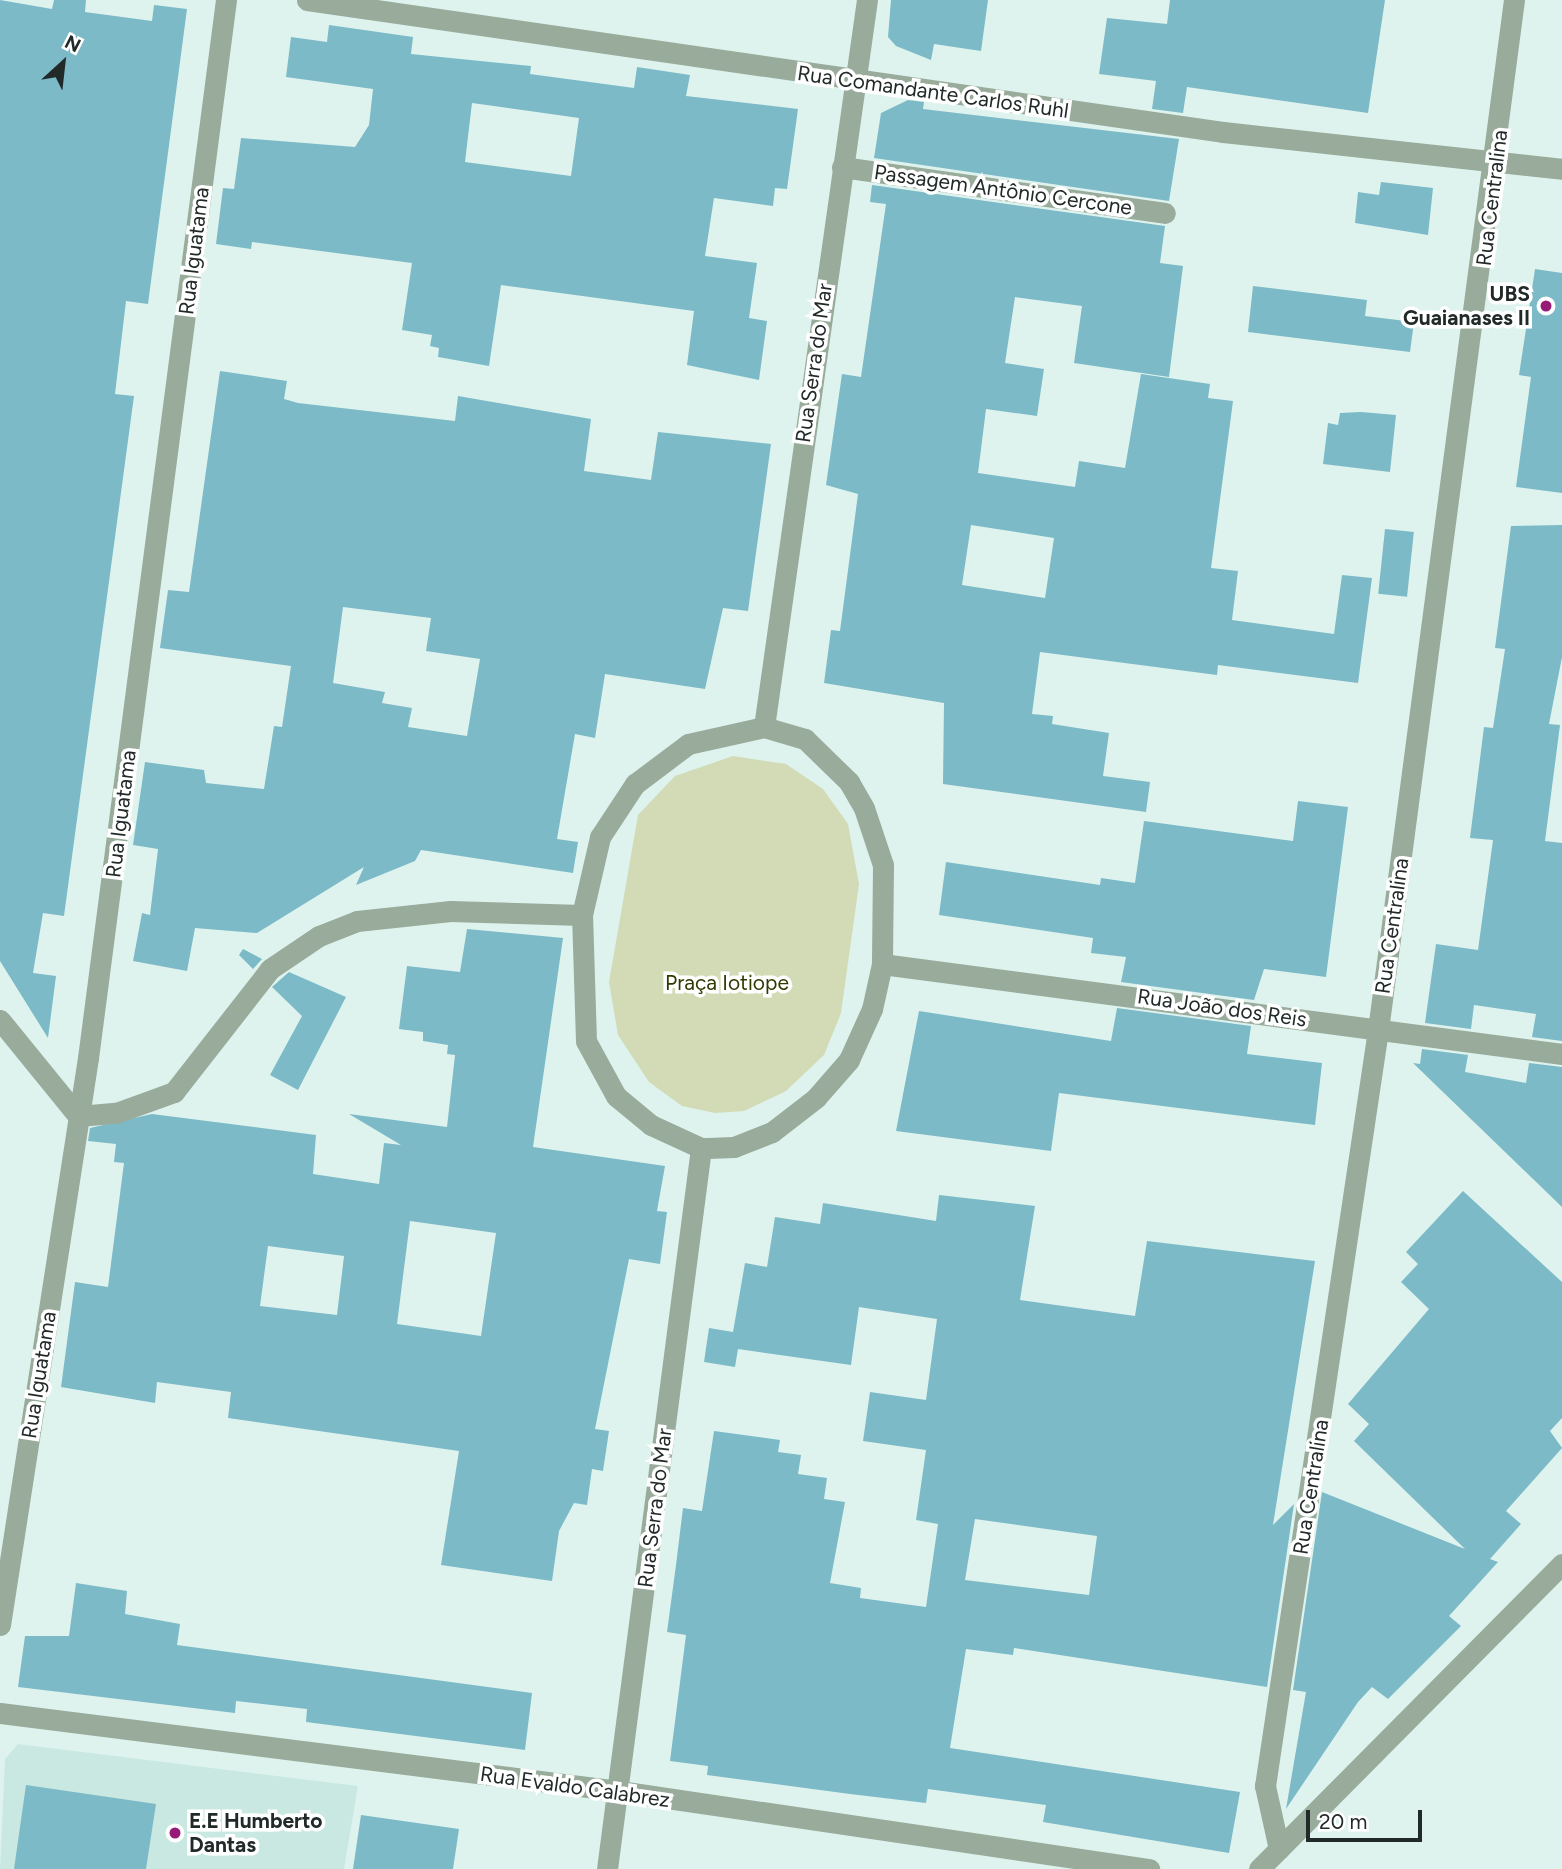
<!DOCTYPE html>
<html>
<head>
<meta charset="utf-8">
<style>
	body { margin:0 }
	#map { position:relative; width:1562px; height:1869px; overflow:hidden; background:#def3ee; font-family:Figtree,sans-serif }
	div>[style] { position:absolute }
	[style*='--x'] { left:calc(var(--x)*1px); top:calc(var(--y)*1px); width:calc(var(--w)*1px); rotate:calc(var(--a)*1deg) }
	.built>* { inset:0; background:#cae8e2 }
	.green>* { inset:0; background:#d2dab6 }
	.building>* { inset:0; background:#7cbac8; transform-origin:0 0 }
	.minor>* { height:21px; margin:-10.5px; padding:0 10.5px; transform-origin:10.5px; border-radius:10.5px; background:#99ab9b }
	.dots>* { width:19px; height:19px; translate:-50% -50%; box-sizing:border-box; border:4px solid #fff; border-radius:50% }
	span { translate:-50% -50%; white-space:nowrap; text-align:center; line-height:1.15; -webkit-text-stroke:7px #fff; paint-order:stroke }
	.street-label { font-size:21px; color:#222a29 }
	.poi-label { font-size:21px; color:#222a29; font-weight:700 }
	.right { translate:-100% -50%; text-align:right }
	.left { translate:0 -50%; text-align:left }
	.park-label { font-size:21px; color:#323900 }
	.north { position:absolute; left:28px; top:28px; width:70px; height:70px; -webkit-text-stroke:5px #fff; paint-order:stroke; rotate:27deg; font-size:19px; font-weight:700; line-height:28px; text-align:center; color:#222a29 }
	.north::after { content:''; display:block; margin:auto; width:24px; height:32px; background:#222a29; clip-path:polygon(50% 0,100% 100%,50% 72%,0 100%) }
	.scale { position:absolute; left:1306px; top:1810px; width:116px; height:32px; box-sizing:border-box; border:4px solid #222a29; border-top:0; padding-left:9px; font-size:21px; line-height:24px; white-space:nowrap; color:#222a29; -webkit-text-stroke:5px #fff; paint-order:stroke }
</style>
</head>
<body>
<div id="map">
	<div class="built">
		<div style="clip-path:polygon(18px 1744px,358px 1786px,344px 1869px,0 1869px,5px 1759px)"></div>
	</div>
	<div class="green">
		<div style="clip-path:polygon(733px 756px,786px 764px,823px 789px,848px 824px,859px 884px,841px 1013px,824px 1055px,786px 1091px,744px 1111px,715px 1113px,682px 1106px,649px 1082px,618px 1035px,609px 982px,638px 815px,675px 776px)"></div>
	</div>
	<div class="building">
		<div style="clip-path:polygon(0 0,52px 9px,54px 0,86px 0,85px 12px,152px 21px,154px 5px,187px 9px,148px 304px,126px 301px,115px 394px,134px 396px,64px 916px,43px 913px,33px 973px,56px 976px,48px 1038px,0 961px)"></div>
		<div style="clip-path:polygon(891px 0,988px 0,981px 51px,934px 44px,931px 60px,896px 46px,888px 37px)"></div>
		<div style="clip-path:polygon(1170px 0,1385px 0,1368px 113px,1187px 87px,1183px 113px,1152px 109px,1156px 81px,1099px 74px,1107px 18px,1167px 24px)"></div>
		<div style="clip-path:polygon(evenodd,329px 25px,413px 37px,411px 54px,531px 66px,530px 74px,634px 88px,637px 67px,690px 75px,686px 96px,798px 109px,787px 189px,775px 188px,773px 206px,714px 198px,705px 256px,757px 263px,749px 318px,767px 321px,759px 380px,687px 365px,694px 311px,501px 285px,489px 366px,438px 357px,439px 348px,430px 346px,432px 335px,402px 330px,412px 263px,252px 242px,251px 249px,216px 244px,223px 188px,234px 189px,241px 138px,355px 147px,369px 125px,373px 89px,286px 77px,291px 37px,327px 42px,329px 25px,472px 103px,579px 118px,571px 176px,465px 162px,472px 103px)"></div>
		<div style="clip-path:polygon(908px 100px,924px 102px,923px 109px,1179px 139px,1169px 201px,874px 158px,881px 113px)"></div>
		<div style="clip-path:polygon(1381px 182px,1433px 188px,1428px 235px,1355px 223px,1358px 192px,1379px 195px)"></div>
		<div style="clip-path:polygon(evenodd,872px 185px,1165px 226px,1160px 263px,1183px 266px,1169px 377px,1074px 363px,1082px 306px,1015px 297px,1005px 363px,1044px 369px,1037px 416px,986px 409px,978px 473px,1075px 487px,1079px 461px,1125px 468px,1141px 374px,1210px 384px,1208px 398px,1233px 401px,1211px 568px,1238px 571px,1232px 620px,1334px 634px,1342px 575px,1372px 578px,1358px 683px,1218px 665px,1217px 675px,1040px 652px,1032px 714px,1053px 716px,1052px 724px,1109px 733px,1103px 776px,1150px 782px,1146px 812px,943px 784px,944px 703px,824px 683px,831px 630px,840px 631px,858px 494px,826px 485px,842px 374px,861px 377px,886px 204px,870px 202px,872px 185px,971px 525px,1054px 538px,1045px 598px,962px 585px,971px 525px)"></div>
		<div style="clip-path:polygon(1535px 269px,1562px 273px,1562px 493px,1516px 487px,1531px 377px,1519px 375px)"></div>
		<div style="clip-path:polygon(1253px 286px,1367px 300px,1365px 316px,1414px 322px,1410px 352px,1248px 332px)"></div>
		<div style="clip-path:polygon(evenodd,220px 371px,287px 381px,284px 399px,298px 403px,455px 421px,458px 396px,591px 419px,584px 471px,651px 480px,658px 432px,771px 444px,748px 611px,723px 608px,705px 689px,605px 674px,595px 738px,575px 734px,557px 839px,578px 842px,573px 873px,421px 850px,415px 861px,356px 885px,364px 867px,257px 933px,195px 928px,187px 971px,133px 961px,142px 913px,150px 915px,158px 849px,133px 845px,145px 762px,204px 770px,206px 783px,264px 789px,274px 726px,282px 727px,291px 666px,160px 648px,168px 590px,189px 592px,220px 371px,343px 607px,431px 618px,426px 651px,480px 659px,467px 736px,408px 727px,412px 708px,382px 703px,385px 692px,333px 683px,343px 607px)"></div>
		<div style="clip-path:polygon(1361px 412px,1396px 415px,1390px 472px,1323px 464px,1328px 423px,1338px 425px,1340px 413px)"></div>
		<div style="clip-path:polygon(1562px 525px,1562px 657px,1549px 724px,1560px 725px,1545px 841px,1562px 843px,1562px 1041px,1532px 1037px,1536px 1014px,1474px 1005px,1471px 1029px,1425px 1023px,1436px 944px,1478px 950px,1493px 840px,1470px 838px,1484px 727px,1493px 728px,1505px 649px,1495px 648px,1511px 526px)"></div>
		<div style="left:1385px;top:529px;width:29px;height:65px;rotate:6deg"></div>
		<div style="clip-path:polygon(1298px 801px,1348px 807px,1326px 977px,1264px 969px,1254px 1000px,1121px 982px,1126px 957px,1091px 953px,1093px 938px,939px 915px,946px 862px,1100px 885px,1101px 878px,1135px 883px,1144px 821px,1293px 841px)"></div>
		<div style="clip-path:polygon(evenodd,467px 929px,563px 938px,533px 1147px,665px 1166px,657px 1211px,667px 1212px,660px 1264px,629px 1259px,595px 1429px,609px 1431px,603px 1471px,592px 1469px,587px 1505px,574px 1503px,559px 1531px,552px 1581px,441px 1565px,459px 1451px,228px 1418px,231px 1392px,157px 1382px,155px 1403px,61px 1387px,75px 1282px,108px 1287px,124px 1163px,114px 1162px,116px 1144px,88px 1141px,90px 1128px,152px 1114px,316px 1135px,313px 1174px,379px 1184px,384px 1143px,401px 1145px,349px 1114px,447px 1127px,455px 1055px,447px 1054px,448px 1045px,423px 1041px,423px 1032px,399px 1029px,407px 966px,460px 972px,467px 929px,410px 1221px,496px 1233px,481px 1336px,397px 1324px,410px 1221px,467px 929px,268px 1246px,344px 1256px,337px 1315px,260px 1306px,268px 1246px)"></div>
		<div style="clip-path:polygon(243px 949px,262px 959px,253px 969px,239px 955px)"></div>
		<div style="clip-path:polygon(289px 972px,346px 997px,298px 1090px,270px 1075px,302px 1016px,272px 987px)"></div>
		<div style="clip-path:polygon(1117px 1008px,1251px 1026px,1247px 1054px,1322px 1063px,1315px 1125px,1059px 1093px,1051px 1151px,896px 1131px,919px 1011px,1111px 1041px)"></div>
		<div style="clip-path:polygon(1422px 1049px,1468px 1055px,1465px 1072px,1526px 1083px,1529px 1063px,1562px 1067px,1562px 1207px,1413px 1063px,1420px 1064px)"></div>
		<div style="clip-path:polygon(1463px 1191px,1562px 1282px,1562px 1418px,1550px 1431px,1562px 1448px,1506px 1511px,1521px 1524px,1490px 1559px,1498px 1562px,1449px 1616px,1461px 1626px,1388px 1699px,1372px 1687px,1358px 1702px,1286px 1809px,1306px 1692px,1293px 1690px,1322px 1492px,1465px 1549px,1354px 1441px,1369px 1424px,1348px 1404px,1429px 1309px,1401px 1282px,1418px 1264px,1406px 1252px)"></div>
		<div style="clip-path:polygon(evenodd,939px 1195px,1035px 1206px,1020px 1300px,1135px 1316px,1147px 1241px,1315px 1261px,1273px 1525px,1294px 1504px,1267px 1687px,1014px 1648px,1013px 1655px,966px 1649px,950px 1748px,1240px 1792px,1229px 1853px,1043px 1822px,1046px 1805px,928px 1789px,926px 1803px,850px 1794px,707px 1775px,708px 1766px,670px 1761px,686px 1635px,667px 1632px,676px 1565px,683px 1508px,702px 1511px,714px 1431px,780px 1440px,778px 1452px,801px 1455px,798px 1474px,827px 1478px,824px 1499px,845px 1502px,830px 1583px,861px 1588px,860px 1598px,926px 1607px,938px 1524px,916px 1520px,926px 1450px,863px 1441px,870px 1392px,926px 1400px,937px 1319px,859px 1307px,851px 1365px,738px 1349px,735px 1367px,704px 1362px,709px 1328px,733px 1332px,745px 1263px,767px 1267px,775px 1217px,820px 1224px,823px 1203px,936px 1221px,939px 1195px,975px 1519px,1097px 1536px,1089px 1595px,965px 1580px,975px 1519px)"></div>
		<div style="clip-path:polygon(76px 1583px,127px 1591px,125px 1614px,180px 1624px,177px 1645px,532px 1693px,525px 1750px,306px 1722px,307px 1709px,236px 1701px,235px 1713px,18px 1687px,25px 1636px,69px 1636px)"></div>
		<div style="clip-path:polygon(26px 1785px,156px 1804px,146px 1869px,14px 1869px)"></div>
		<div style="clip-path:polygon(361px 1815px,459px 1829px,453px 1869px,353px 1869px)"></div>
	</div>
	<div class="minor">
		<div style="--x:307;--y:0;--w:925;--a:8.2"></div>
		<div style="--x:1223;--y:132;--w:341;--a:6.2"></div>
		<div style="--x:842;--y:167;--w:326;--a:8.1"></div>
		<div style="--x:764;--y:727;--w:43;--a:16.3"></div>
		<div style="--x:805;--y:739;--w:62;--a:44.3"></div>
		<div style="--x:849;--y:782;--w:30;--a:60"></div>
		<div style="--x:864;--y:808;--w:60;--a:71.6"></div>
		<div style="--x:883;--y:865;--w:99;--a:90.6"></div>
		<div style="--x:882;--y:964;--w:46;--a:102.5"></div>
		<div style="--x:872;--y:1009;--w:56;--a:114.3"></div>
		<div style="--x:849;--y:1060;--w:50;--a:131"></div>
		<div style="--x:816;--y:1098;--w:56;--a:142.3"></div>
		<div style="--x:772;--y:1132;--w:41;--a:158.5"></div>
		<div style="--x:734;--y:1147;--w:33;--a:178"></div>
		<div style="--x:701;--y:1148;--w:55;--a:-155.3"></div>
		<div style="--x:651;--y:1125;--w:45;--a:-140.4"></div>
		<div style="--x:616;--y:1096;--w:63;--a:-118.6"></div>
		<div style="--x:586;--y:1041;--w:126;--a:-91.8"></div>
		<div style="--x:582;--y:915;--w:80;--a:-77"></div>
		<div style="--x:600;--y:837;--w:64;--a:-56.6"></div>
		<div style="--x:635;--y:784;--w:66;--a:-37"></div>
		<div style="--x:688;--y:744;--w:78;--a:-12.6"></div>
		<div style="--x:764;--y:727;--w:734;--a:-81.94"></div>
		<div style="--x:882;--y:964;--w:686;--a:7.54"></div>
		<div style="--x:0;--y:1020;--w:124;--a:50.9"></div>
		<div style="--x:78;--y:1116;--w:38;--a:-5"></div>
		<div style="--x:116;--y:1113;--w:62;--a:-19.9"></div>
		<div style="--x:174;--y:1092;--w:156;--a:-52"></div>
		<div style="--x:270;--y:969;--w:59;--a:-34"></div>
		<div style="--x:319;--y:936;--w:41;--a:-21.5"></div>
		<div style="--x:357;--y:921;--w:94;--a:-6.1"></div>
		<div style="--x:450;--y:911;--w:132;--a:1.7"></div>
		<div style="--x:0;--y:1625;--w:574;--a:-81.18"></div>
		<div style="--x:88;--y:1058;--w:1067;--a:-82.57"></div>
		<div style="--x:0;--y:1713;--w:624;--a:7.18"></div>
		<div style="--x:619;--y:1791;--w:536;--a:8.37"></div>
		<div style="--x:1279;--y:1849;--w:65;--a:-102.5"></div>
		<div style="--x:1265;--y:1786;--w:764;--a:-81.5"></div>
		<div style="--x:1378;--y:1030;--w:1039;--a:-82.48"></div>
		<div style="--x:607;--y:1869;--w:727;--a:-82.57"></div>
		<div style="--x:1259;--y:1869;--w:430;--a:-45.2"></div>
	</div>
	<div class="dots">
		<div style="left:1546px;top:306px;background:#951b77"></div>
		<div style="left:175px;top:1833px;background:#951b77"></div>
	</div>
	<div class="street-label">
		<span style="left:933px;top:92px;rotate:8deg">Rua Comandante Carlos Ruhl</span>
		<span style="left:1003px;top:190px;rotate:8deg">Passagem Antônio Cercone</span>
		<span style="left:1492px;top:198px;rotate:-83deg">Rua Centralina</span>
		<span style="left:194px;top:251px;rotate:-83deg">Rua Iguatama</span>
		<span style="left:814px;top:363px;rotate:-82deg">Rua Serra do Mar</span>
		<span style="left:121px;top:814px;rotate:-83deg">Rua Iguatama</span>
		<span style="left:1392px;top:926px;rotate:-82deg">Rua Centralina</span>
		<span style="left:1222px;top:1008px;rotate:8deg">Rua João dos Reis</span>
		<span style="left:39px;top:1375px;rotate:-81deg">Rua Iguatama</span>
		<span style="left:1311px;top:1487px;rotate:-81deg">Rua Centralina</span>
		<span style="left:655px;top:1508px;rotate:-83deg">Rua Serra do Mar</span>
		<span style="left:575px;top:1787px;rotate:8deg">Rua Evaldo Calabrez</span>
	</div>
	<div class="poi-label">
		<span class="right" style="left:1530px;top:306px">UBS<br>Guaianases II</span>
		<span class="left" style="left:189px;top:1833px">E.E Humberto<br>Dantas</span>
	</div>
	<div class="park-label">
		<span style="left:727px;top:983px">Praça Iotiope</span>
	</div>
	<div class="north">N</div>
	<div class="scale">20 m</div>
</div>
</body>
</html>
